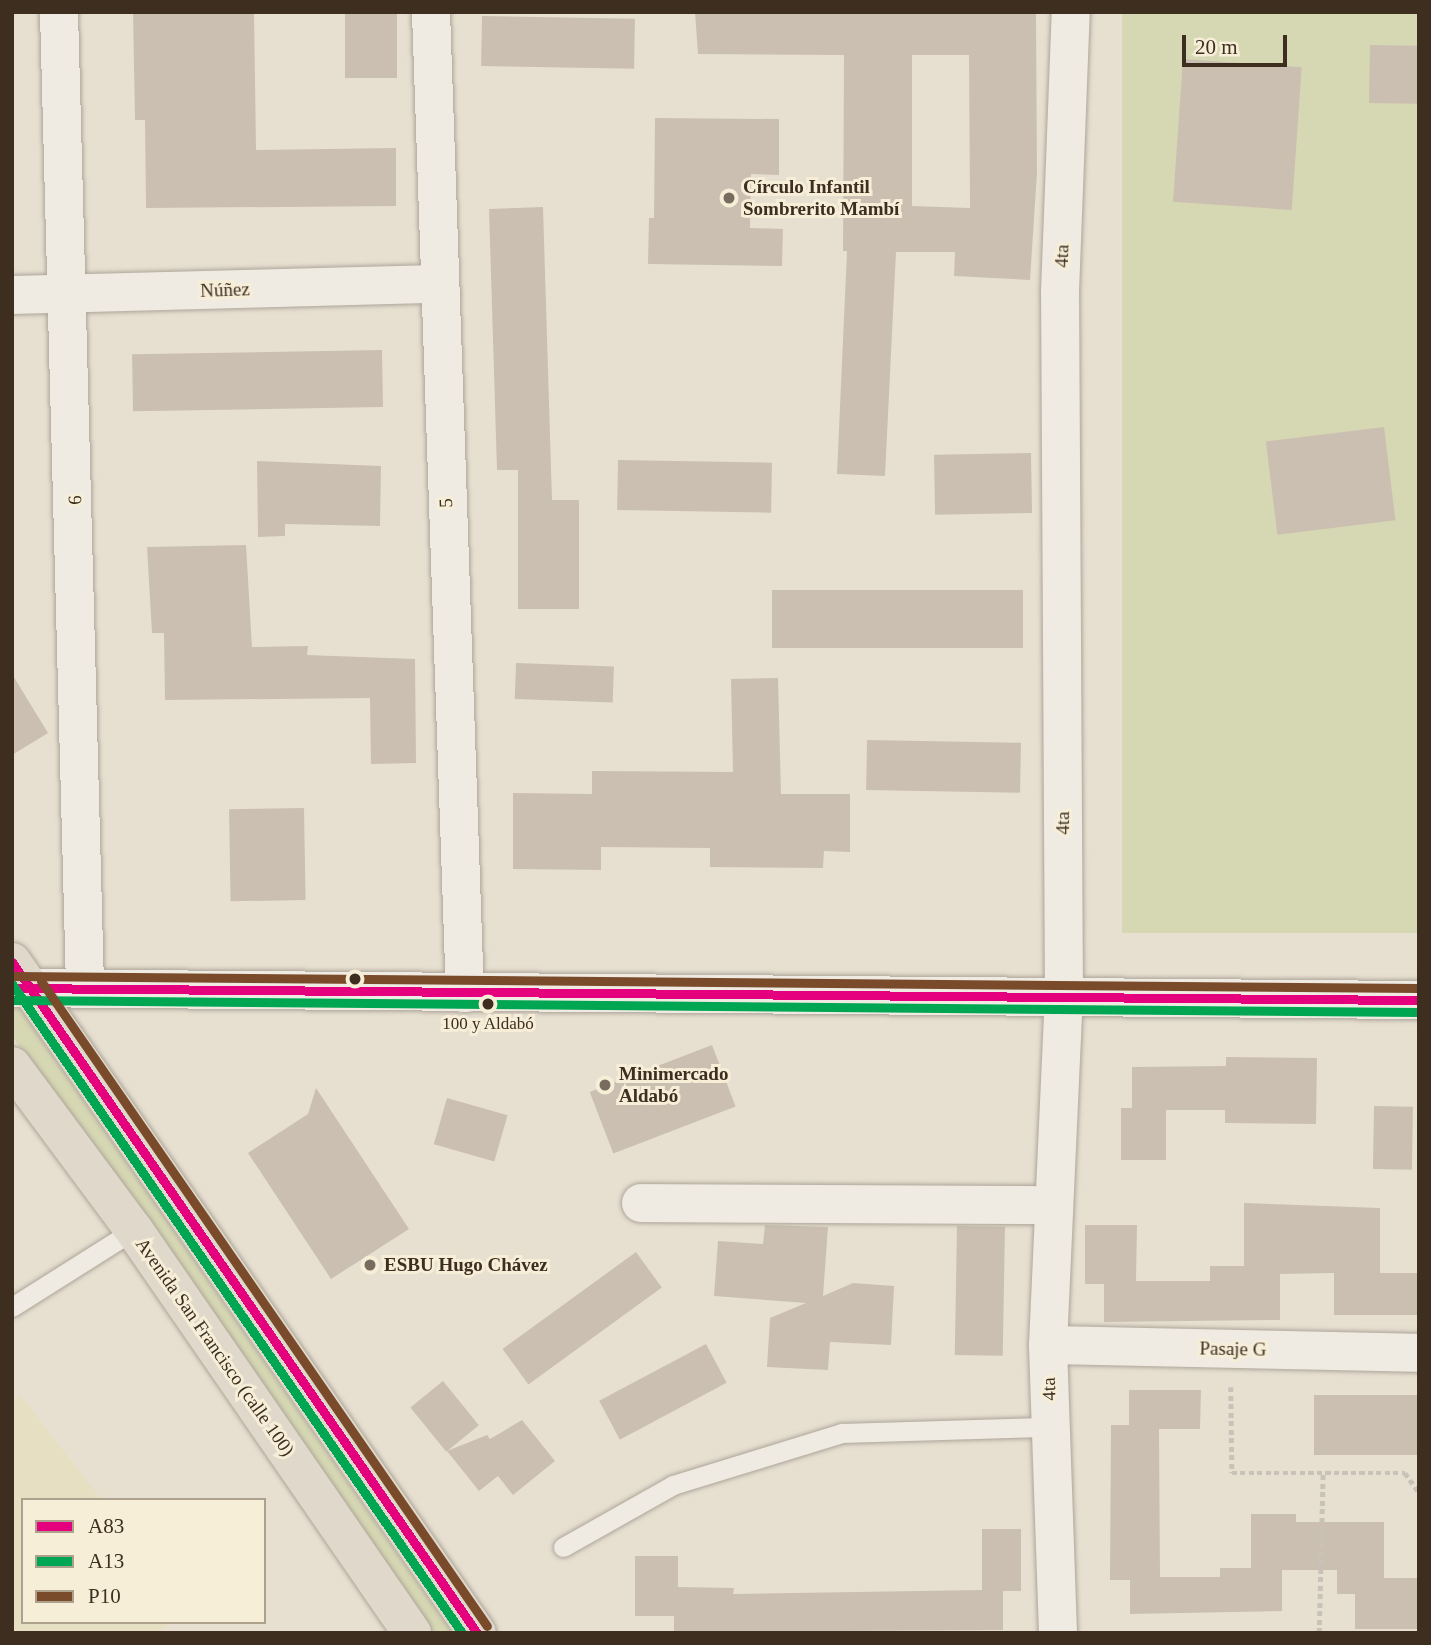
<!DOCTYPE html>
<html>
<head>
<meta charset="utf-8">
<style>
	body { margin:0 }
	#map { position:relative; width:1431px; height:1645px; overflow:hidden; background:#e7e0d1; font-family:"Times New Roman",serif }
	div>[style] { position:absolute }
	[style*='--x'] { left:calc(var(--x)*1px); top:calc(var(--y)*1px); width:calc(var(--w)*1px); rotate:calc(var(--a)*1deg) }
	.farmland>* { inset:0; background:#e6dfc2 }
	.green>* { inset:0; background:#d6d7b3; transform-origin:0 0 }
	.building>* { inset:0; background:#cbbfb2; transform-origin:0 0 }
	.path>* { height:4.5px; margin-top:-2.25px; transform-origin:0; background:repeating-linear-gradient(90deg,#c8c2b9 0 5px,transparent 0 8.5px) }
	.roads { filter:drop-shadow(0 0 2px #ada599) drop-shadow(0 0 2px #ada599) }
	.service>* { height:19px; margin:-9.5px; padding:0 9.5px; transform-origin:9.5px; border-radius:9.5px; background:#efebe3 }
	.minor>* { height:38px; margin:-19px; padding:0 19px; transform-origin:19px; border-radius:19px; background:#efebe3 }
	.secondary>* { height:38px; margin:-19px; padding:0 19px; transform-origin:19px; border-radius:19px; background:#efebe3 }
	.trunk>* { height:38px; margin:-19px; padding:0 19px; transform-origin:19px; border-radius:19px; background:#e0d9cb }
	.bus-1>* { height:9px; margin:-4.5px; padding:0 4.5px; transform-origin:4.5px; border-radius:4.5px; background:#e5007d }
	.bus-2>* { height:9px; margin:-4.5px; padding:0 4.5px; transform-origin:4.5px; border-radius:4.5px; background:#00a651 }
	.bus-3>* { height:9px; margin:-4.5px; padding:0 4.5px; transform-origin:4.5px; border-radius:4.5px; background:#7a4b2a }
	.dots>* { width:19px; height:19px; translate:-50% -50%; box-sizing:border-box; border:4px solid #f7eed8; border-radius:50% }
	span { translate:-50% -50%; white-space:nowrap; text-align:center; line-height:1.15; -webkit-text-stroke:6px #f7eed8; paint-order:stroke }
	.bus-label { font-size:17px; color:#3d2e20 }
	.poi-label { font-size:19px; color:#3d2e20; font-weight:700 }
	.left { translate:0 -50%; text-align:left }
	.street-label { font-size:19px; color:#3d2e20 }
	.frame { position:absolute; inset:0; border:14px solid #3d2e20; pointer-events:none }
	.legend { position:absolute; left:21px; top:1498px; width:245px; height:126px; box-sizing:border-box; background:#f7eed8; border:2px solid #ada18e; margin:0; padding:9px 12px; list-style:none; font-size:21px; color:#3d2e20 }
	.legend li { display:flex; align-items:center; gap:14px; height:35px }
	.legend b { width:35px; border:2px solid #ada18e }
	.scale { position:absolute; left:1182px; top:35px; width:105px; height:32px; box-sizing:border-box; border:4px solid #3d2e20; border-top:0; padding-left:9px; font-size:21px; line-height:24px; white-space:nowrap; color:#3d2e20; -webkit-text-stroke:5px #f7eed8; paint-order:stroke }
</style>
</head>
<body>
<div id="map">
	<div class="farmland">
		<div style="clip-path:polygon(21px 1396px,102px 1500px,23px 1500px,23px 1622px,172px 1622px,155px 1633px,12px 1633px,12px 1403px)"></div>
	</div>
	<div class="green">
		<div style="left:1122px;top:12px;width:297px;height:921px"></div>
		<div style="clip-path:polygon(12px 1009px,20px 1009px,452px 1633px,430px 1633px,12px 1036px)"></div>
	</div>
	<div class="building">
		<div style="clip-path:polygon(133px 12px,254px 12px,256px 150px,396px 148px,396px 206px,146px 208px,145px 120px,135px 120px)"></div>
		<div style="left:345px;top:12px;width:52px;height:66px"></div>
		<div style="clip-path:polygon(evenodd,695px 12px,1036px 12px,1037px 173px,1030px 280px,954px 276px,955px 252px,896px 252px,885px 476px,837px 474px,847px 251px,843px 251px,844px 55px,698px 54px,695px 12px,912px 55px,969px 55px,970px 208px,912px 206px,912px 55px)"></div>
		<div style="left:482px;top:16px;width:153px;height:50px;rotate:1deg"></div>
		<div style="left:1370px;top:45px;width:49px;height:58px;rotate:1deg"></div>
		<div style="left:1183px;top:59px;width:119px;height:143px;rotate:4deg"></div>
		<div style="clip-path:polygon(655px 118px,779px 119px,779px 175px,751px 174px,750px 228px,783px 229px,782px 266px,648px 264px,649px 218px,654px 218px)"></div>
		<div style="clip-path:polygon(543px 207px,552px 500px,579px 500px,579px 609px,518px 609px,518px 470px,497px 470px,489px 209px)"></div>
		<div style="left:382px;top:350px;width:57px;height:250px;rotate:89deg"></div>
		<div style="left:1384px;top:427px;width:94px;height:119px;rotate:83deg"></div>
		<div style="left:1031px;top:453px;width:60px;height:97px;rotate:89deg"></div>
		<div style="left:618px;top:460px;width:154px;height:50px;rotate:1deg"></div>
		<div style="clip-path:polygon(257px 461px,381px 466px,380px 526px,285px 524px,285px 536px,258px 537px)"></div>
		<div style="clip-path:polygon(246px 545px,252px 647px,308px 646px,307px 655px,415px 659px,416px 763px,371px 764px,370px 698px,165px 700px,164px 633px,152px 633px,147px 547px)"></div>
		<div style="left:1023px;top:590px;width:58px;height:251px;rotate:90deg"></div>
		<div style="left:516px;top:663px;width:98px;height:36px;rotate:2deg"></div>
		<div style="clip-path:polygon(12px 674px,48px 733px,12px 755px)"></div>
		<div style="clip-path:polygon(778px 678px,781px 794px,850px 794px,850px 852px,824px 851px,823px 868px,710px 867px,710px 848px,601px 847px,601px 870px,513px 869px,513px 793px,592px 794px,592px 771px,733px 772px,731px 679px)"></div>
		<div style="left:867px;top:740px;width:154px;height:50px;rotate:1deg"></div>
		<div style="left:304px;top:808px;width:92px;height:75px;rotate:89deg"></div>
		<div style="left:712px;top:1045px;width:66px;height:131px;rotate:69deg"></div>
		<div style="clip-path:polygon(1226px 1057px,1317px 1058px,1316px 1124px,1225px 1123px,1225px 1110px,1166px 1110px,1166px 1160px,1121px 1160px,1121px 1108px,1132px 1108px,1132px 1067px,1226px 1066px)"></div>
		<div style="clip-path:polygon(316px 1088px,409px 1229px,331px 1279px,248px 1153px,308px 1114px)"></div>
		<div style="left:447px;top:1098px;width:63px;height:48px;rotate:16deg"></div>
		<div style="left:1374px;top:1106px;width:39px;height:63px;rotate:1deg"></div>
		<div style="clip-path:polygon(1244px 1203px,1380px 1208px,1380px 1273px,1419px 1273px,1419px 1315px,1334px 1315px,1334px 1273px,1280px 1274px,1280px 1320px,1104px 1322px,1104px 1284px,1085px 1284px,1085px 1225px,1137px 1225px,1136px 1281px,1210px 1281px,1210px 1266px,1244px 1266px)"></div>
		<div style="clip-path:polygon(765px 1225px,828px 1227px,823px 1296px,853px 1283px,894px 1286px,891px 1345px,830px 1342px,828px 1370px,767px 1367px,770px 1318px,806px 1303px,714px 1296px,718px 1241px,763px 1244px)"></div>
		<div style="left:957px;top:1226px;width:48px;height:129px;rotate:1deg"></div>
		<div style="left:636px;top:1252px;width:44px;height:165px;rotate:54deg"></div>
		<div style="left:706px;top:1344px;width:44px;height:121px;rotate:62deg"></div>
		<div style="left:443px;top:1381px;width:57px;height:42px;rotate:51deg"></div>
		<div style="clip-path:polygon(1129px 1390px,1201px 1390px,1200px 1429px,1159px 1429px,1160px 1577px,1220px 1577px,1220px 1568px,1251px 1568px,1251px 1514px,1296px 1514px,1296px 1522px,1384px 1522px,1384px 1578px,1419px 1578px,1419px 1629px,1355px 1629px,1355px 1594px,1337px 1594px,1337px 1570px,1282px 1570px,1282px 1611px,1130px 1614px,1130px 1580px,1110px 1580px,1111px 1425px,1129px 1425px)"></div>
		<div style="left:1314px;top:1395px;width:105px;height:60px"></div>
		<div style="clip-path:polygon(522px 1420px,555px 1461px,513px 1495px,498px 1476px,479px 1491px,447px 1451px,487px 1435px,490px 1439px)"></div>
		<div style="clip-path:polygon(982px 1529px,1021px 1529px,1021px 1591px,1003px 1591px,1003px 1630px,674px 1632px,674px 1616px,635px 1616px,635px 1556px,678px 1556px,678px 1587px,734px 1588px,733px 1594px,982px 1590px)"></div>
	</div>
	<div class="path">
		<div style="--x:1231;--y:1387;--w:86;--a:89.3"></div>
		<div style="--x:1232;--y:1473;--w:173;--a:0"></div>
		<div style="--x:1405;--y:1473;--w:24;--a:54"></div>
		<div style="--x:1319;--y:1633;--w:160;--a:-88.6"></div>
	</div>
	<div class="roads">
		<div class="service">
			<div style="--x:12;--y:1307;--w:144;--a:-32.3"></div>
			<div style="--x:563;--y:1547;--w:126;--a:-29.4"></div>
			<div style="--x:673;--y:1485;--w:177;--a:-17.1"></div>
			<div style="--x:842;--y:1433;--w:208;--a:-1.7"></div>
		</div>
		<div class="minor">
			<div style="--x:59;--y:12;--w:976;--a:88.47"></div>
			<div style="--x:431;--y:12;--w:982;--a:88.02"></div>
			<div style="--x:12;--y:295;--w:425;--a:-1.5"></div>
			<div style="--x:641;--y:1203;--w:410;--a:0.3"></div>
			<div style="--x:1048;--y:1345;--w:371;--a:1.2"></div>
			<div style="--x:1058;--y:1633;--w:288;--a:-92"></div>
			<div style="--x:1048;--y:1345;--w:346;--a:-87.4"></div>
			<div style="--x:1064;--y:999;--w:707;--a:-90.32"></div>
			<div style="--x:1060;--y:292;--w:280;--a:-87.8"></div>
		</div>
		<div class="secondary">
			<div style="--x:12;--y:988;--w:1407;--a:0.49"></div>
		</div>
		<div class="trunk">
			<div style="--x:12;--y:962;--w:816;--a:55.28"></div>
			<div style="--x:12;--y:1066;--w:204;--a:53.4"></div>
			<div style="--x:134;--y:1230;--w:490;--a:55.4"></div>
		</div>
	</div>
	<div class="bus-1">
		<div style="--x:12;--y:962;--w:816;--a:55.28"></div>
		<div style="--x:12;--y:988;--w:1407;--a:0.49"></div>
	</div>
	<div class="bus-2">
		<div style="--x:12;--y:984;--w:790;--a:55.26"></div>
		<div style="--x:12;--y:1000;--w:1407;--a:0.49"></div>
	</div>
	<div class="bus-3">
		<div style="--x:12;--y:976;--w:1407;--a:0.49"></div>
		<div style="--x:41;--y:981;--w:784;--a:55.34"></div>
	</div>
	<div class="dots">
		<div style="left:729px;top:198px;background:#786c5e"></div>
		<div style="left:355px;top:979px;background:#3d2e20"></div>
		<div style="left:488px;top:1004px;background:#3d2e20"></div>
		<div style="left:605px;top:1085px;background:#786c5e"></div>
		<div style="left:370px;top:1265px;background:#786c5e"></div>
	</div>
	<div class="bus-label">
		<span style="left:488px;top:1024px">100 y Aldabó</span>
	</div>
	<div class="poi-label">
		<span class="left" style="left:743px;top:198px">Círculo Infantil<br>Sombrerito Mambí</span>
		<span class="left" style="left:619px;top:1085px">Minimercado<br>Aldabó</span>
		<span class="left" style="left:384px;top:1265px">ESBU Hugo Chávez</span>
	</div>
	<div class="street-label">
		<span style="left:1062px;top:256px;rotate:-88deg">4ta</span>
		<span style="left:225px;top:290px;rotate:-2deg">Núñez</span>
		<span style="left:75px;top:500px;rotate:-91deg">6</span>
		<span style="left:446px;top:503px;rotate:-92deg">5</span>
		<span style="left:1063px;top:823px;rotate:-90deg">4ta</span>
		<span style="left:215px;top:1347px;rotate:55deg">Avenida San Francisco (calle 100)</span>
		<span style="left:1233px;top:1349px;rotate:1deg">Pasaje G</span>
		<span style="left:1049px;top:1389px;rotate:-92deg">4ta</span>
	</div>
	<div class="frame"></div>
	<ul class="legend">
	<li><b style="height:9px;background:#e5007d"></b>A83</li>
	<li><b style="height:9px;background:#00a651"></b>A13</li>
	<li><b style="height:9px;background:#7a4b2a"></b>P10</li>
	</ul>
	<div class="scale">20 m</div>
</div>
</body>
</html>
